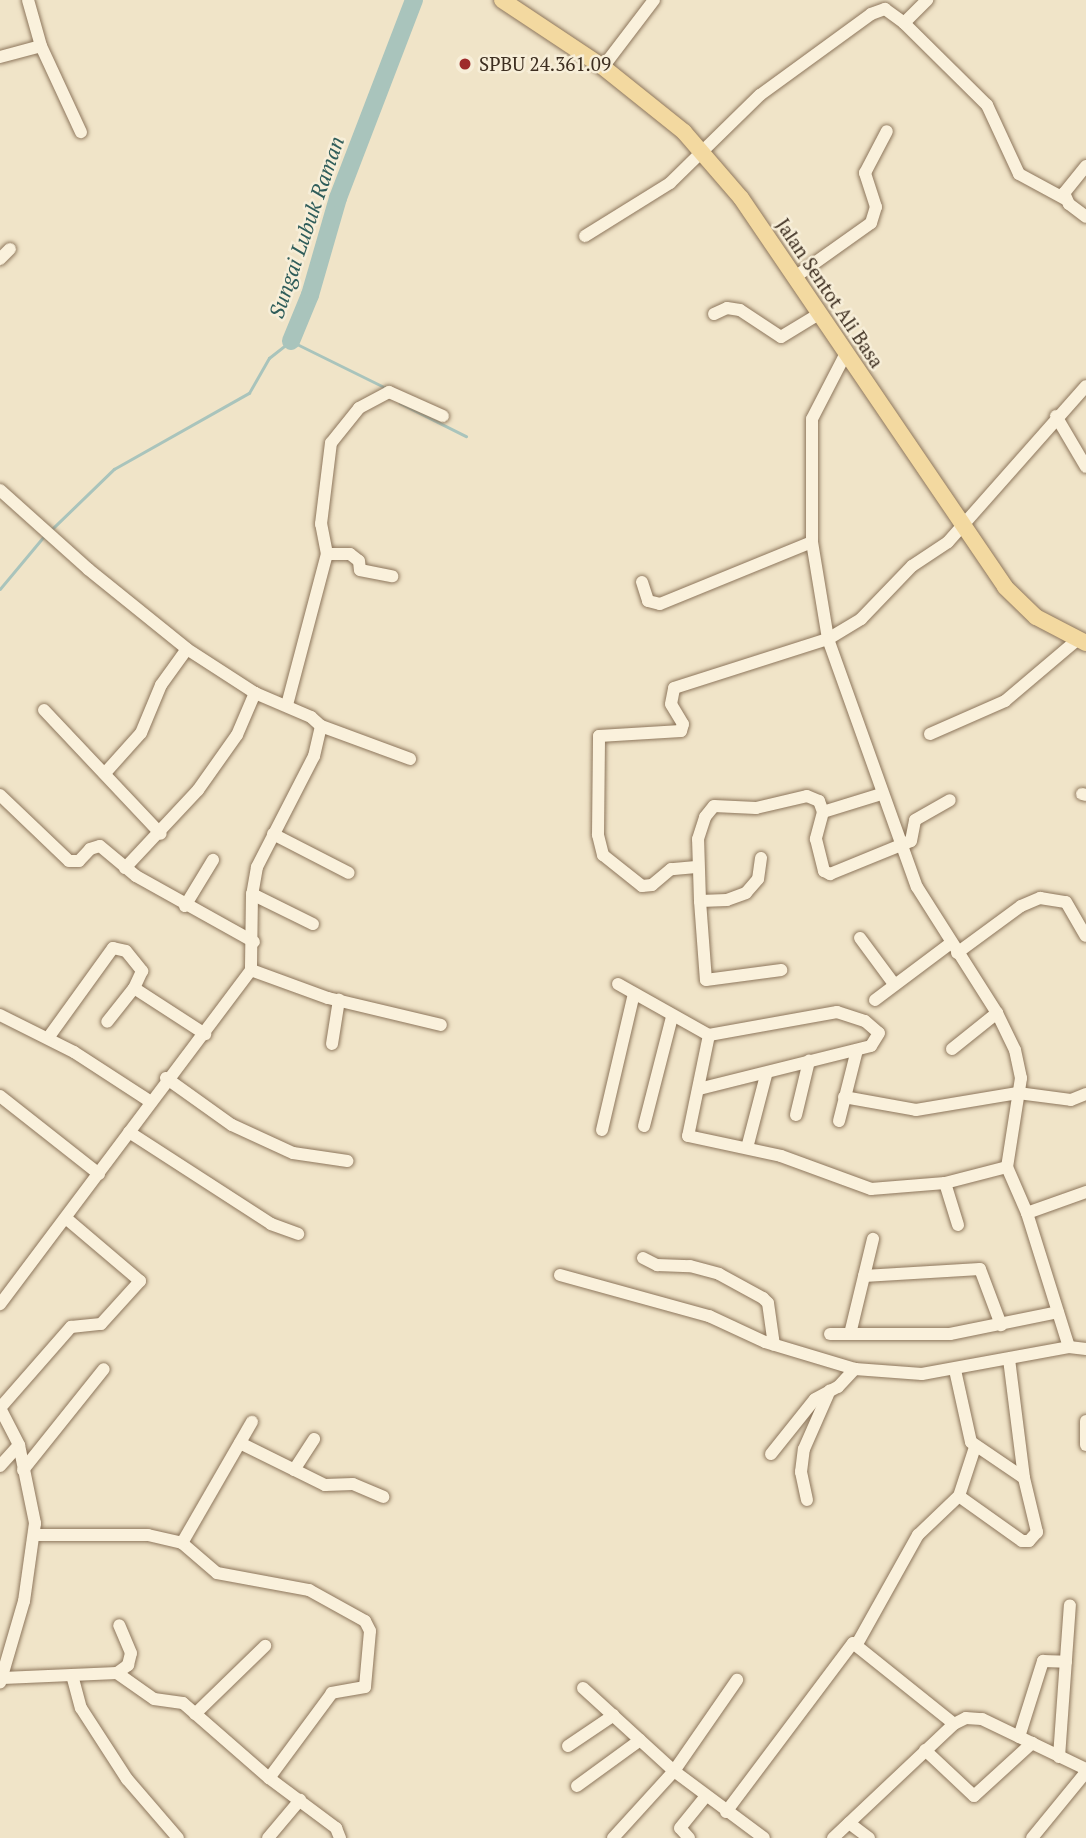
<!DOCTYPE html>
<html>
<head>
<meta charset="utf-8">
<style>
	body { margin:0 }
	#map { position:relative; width:1086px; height:1838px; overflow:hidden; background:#f0e4c8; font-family:"PT Serif",serif }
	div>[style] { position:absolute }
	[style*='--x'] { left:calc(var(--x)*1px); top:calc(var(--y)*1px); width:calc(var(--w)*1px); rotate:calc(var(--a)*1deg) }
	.stream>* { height:2.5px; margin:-1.25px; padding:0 1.25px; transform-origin:1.25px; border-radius:1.25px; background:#a9c4bc }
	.river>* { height:18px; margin:-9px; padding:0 9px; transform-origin:9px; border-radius:9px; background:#a9c4bc }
	.roads { filter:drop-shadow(0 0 2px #8d765c) drop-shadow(0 0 2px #8d765c) }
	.minor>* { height:12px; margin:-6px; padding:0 6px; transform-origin:6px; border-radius:6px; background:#faf1dc }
	.major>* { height:16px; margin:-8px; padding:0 8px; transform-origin:8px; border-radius:8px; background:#f3d9a0 }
	.dots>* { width:19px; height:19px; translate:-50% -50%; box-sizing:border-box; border:4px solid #f7eed8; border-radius:50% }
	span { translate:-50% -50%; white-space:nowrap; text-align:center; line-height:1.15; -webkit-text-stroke:5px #f7eed8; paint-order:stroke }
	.poi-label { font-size:19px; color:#3d2e20 }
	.left { translate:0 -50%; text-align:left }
	.street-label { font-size:19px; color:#3d2e20 }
	.water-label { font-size:21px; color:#2f5d5a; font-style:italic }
</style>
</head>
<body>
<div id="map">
	<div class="stream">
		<div style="--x:400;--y:403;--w:74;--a:26.6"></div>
		<div style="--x:50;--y:531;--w:89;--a:-44.1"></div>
		<div style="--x:114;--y:469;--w:155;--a:-29.4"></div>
		<div style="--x:249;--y:393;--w:40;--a:-60.3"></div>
		<div style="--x:269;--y:358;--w:28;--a:-38"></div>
		<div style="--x:291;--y:341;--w:104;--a:26.3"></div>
		<div style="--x:0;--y:589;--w:70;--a:-50.2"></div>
	</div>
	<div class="river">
		<div style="--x:291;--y:341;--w:50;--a:-67.6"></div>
		<div style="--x:310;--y:295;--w:101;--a:-73.9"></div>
		<div style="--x:338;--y:198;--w:212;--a:-69"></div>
	</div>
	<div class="roads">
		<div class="minor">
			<div style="--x:28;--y:0;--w:48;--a:74.2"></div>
			<div style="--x:41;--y:46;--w:95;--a:65.1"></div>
			<div style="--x:904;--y:23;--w:117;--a:44.7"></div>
			<div style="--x:987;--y:105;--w:76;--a:65.1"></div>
			<div style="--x:1019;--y:174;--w:52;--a:28.5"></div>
			<div style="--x:0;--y:57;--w:42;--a:-15"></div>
			<div style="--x:603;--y:67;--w:84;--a:-52.7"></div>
			<div style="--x:1086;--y:166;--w:35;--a:129"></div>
			<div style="--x:1064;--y:193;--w:12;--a:66"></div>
			<div style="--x:1069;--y:204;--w:21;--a:37"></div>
			<div style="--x:585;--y:236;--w:100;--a:-31.9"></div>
			<div style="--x:670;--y:183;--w:126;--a:-44.4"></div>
			<div style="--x:760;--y:95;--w:137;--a:-36.1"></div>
			<div style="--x:871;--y:14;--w:15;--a:-20"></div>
			<div style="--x:885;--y:9;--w:24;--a:36"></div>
			<div style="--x:904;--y:23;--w:33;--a:-45"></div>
			<div style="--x:0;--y:259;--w:14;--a:-45"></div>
			<div style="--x:795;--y:277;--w:93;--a:-35.4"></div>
			<div style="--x:871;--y:223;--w:17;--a:-73"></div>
			<div style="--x:876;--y:207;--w:36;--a:-108"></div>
			<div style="--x:865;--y:173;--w:47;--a:-62.4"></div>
			<div style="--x:714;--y:314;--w:14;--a:-25"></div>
			<div style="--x:727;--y:308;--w:13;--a:9"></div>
			<div style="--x:740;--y:310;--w:49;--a:33.4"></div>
			<div style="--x:781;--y:337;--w:44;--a:-31.2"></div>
			<div style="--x:845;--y:355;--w:72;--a:117.3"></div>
			<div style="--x:812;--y:419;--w:123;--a:90"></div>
			<div style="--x:812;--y:542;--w:98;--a:80.6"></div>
			<div style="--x:828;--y:639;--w:263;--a:70.3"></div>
			<div style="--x:917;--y:887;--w:149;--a:57.6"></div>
			<div style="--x:997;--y:1013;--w:41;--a:64.1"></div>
			<div style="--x:1015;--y:1050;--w:29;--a:78"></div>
			<div style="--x:1021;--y:1078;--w:90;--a:98.9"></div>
			<div style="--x:1007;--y:1167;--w:50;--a:66.5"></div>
			<div style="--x:1027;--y:1213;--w:140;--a:72.6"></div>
			<div style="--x:1069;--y:1347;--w:17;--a:7"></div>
			<div style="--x:1056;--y:416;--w:59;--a:59.5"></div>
			<div style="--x:0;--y:490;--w:118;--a:41.9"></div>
			<div style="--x:88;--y:569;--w:127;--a:38.9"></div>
			<div style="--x:187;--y:649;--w:81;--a:32.9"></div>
			<div style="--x:255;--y:693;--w:61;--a:23.2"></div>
			<div style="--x:311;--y:717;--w:13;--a:42"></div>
			<div style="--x:321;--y:726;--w:31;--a:103"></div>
			<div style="--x:314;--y:756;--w:125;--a:117.2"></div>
			<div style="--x:257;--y:867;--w:27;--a:100"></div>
			<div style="--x:252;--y:894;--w:76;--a:90.8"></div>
			<div style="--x:251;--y:970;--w:418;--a:126.9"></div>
			<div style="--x:327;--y:554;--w:23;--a:0"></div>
			<div style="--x:350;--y:554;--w:11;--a:38"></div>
			<div style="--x:359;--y:561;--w:9;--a:84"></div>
			<div style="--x:360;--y:570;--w:33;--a:11"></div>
			<div style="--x:642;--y:582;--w:20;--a:72"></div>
			<div style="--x:648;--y:601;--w:12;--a:14"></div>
			<div style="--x:660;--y:604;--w:164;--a:-22.2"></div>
			<div style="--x:287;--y:705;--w:156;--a:-75.2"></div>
			<div style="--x:327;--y:554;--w:31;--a:-101"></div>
			<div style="--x:321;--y:524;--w:82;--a:-83"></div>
			<div style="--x:331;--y:443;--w:45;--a:-51.3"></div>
			<div style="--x:359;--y:408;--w:34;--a:-28"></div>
			<div style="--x:389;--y:392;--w:59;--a:24"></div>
			<div style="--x:44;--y:710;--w:170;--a:46.7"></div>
			<div style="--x:321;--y:726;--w:95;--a:20.3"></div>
			<div style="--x:930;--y:734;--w:82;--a:-23.7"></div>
			<div style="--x:1005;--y:701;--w:94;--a:-40.3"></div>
			<div style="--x:106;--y:772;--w:52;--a:-48.1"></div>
			<div style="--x:141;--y:733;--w:52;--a:-67.4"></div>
			<div style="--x:161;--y:685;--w:44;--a:-54.2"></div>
			<div style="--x:1082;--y:794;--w:4;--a:14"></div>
			<div style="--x:0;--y:795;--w:95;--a:43.7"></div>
			<div style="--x:69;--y:861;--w:10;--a:0"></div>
			<div style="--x:79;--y:861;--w:16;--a:-47"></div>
			<div style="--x:90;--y:849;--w:10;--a:-17"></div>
			<div style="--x:100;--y:846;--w:47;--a:39.8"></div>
			<div style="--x:136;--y:876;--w:135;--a:29.2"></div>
			<div style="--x:823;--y:812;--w:28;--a:105"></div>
			<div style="--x:816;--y:839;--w:33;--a:76"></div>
			<div style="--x:824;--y:871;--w:7;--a:27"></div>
			<div style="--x:830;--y:874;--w:87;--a:-22.2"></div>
			<div style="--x:911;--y:841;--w:21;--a:-79"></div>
			<div style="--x:915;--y:820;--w:40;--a:-29.7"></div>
			<div style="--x:273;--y:834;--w:85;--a:27.2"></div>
			<div style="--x:761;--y:858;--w:21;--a:98"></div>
			<div style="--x:758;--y:879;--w:18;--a:131"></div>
			<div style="--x:746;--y:893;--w:20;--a:160"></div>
			<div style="--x:727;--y:900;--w:27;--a:178"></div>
			<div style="--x:700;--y:901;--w:62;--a:-91.8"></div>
			<div style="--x:698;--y:839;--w:23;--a:-72"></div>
			<div style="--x:705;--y:817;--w:14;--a:-51"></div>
			<div style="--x:714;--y:806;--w:42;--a:2.7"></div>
			<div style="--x:756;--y:808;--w:52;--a:-13.2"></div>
			<div style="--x:807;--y:796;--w:13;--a:23"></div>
			<div style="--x:819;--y:801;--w:12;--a:70"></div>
			<div style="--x:823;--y:812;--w:61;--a:-17.2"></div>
			<div style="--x:696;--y:867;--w:25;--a:175"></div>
			<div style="--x:671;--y:869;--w:25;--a:140"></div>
			<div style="--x:652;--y:885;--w:10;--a:174"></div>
			<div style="--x:642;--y:886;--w:50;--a:-141.5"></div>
			<div style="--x:603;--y:855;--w:21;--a:-104"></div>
			<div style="--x:598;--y:835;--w:99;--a:-89.4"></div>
			<div style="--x:599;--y:736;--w:82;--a:-3.5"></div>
			<div style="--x:681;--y:731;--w:7;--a:-74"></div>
			<div style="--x:683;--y:724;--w:23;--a:-121"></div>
			<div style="--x:671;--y:704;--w:16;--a:-79"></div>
			<div style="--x:674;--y:688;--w:162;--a:-17.7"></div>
			<div style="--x:828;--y:639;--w:39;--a:-31"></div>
			<div style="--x:861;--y:619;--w:74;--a:-46.1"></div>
			<div style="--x:912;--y:566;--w:43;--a:-33.7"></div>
			<div style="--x:948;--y:542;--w:208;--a:-48.5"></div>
			<div style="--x:125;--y:868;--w:107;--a:-46.9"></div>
			<div style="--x:198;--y:790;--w:67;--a:-54.7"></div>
			<div style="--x:237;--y:735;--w:46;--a:-66.8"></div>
			<div style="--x:252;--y:894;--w:68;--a:26.2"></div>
			<div style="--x:700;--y:901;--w:79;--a:85.7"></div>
			<div style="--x:706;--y:980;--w:76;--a:-7.6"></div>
			<div style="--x:185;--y:906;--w:54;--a:-58.7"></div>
			<div style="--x:860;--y:938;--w:57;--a:53.5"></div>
			<div style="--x:957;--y:953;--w:79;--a:-36.3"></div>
			<div style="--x:1021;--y:906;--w:21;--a:-23"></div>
			<div style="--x:1040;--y:898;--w:26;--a:9"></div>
			<div style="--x:1066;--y:902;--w:39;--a:60"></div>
			<div style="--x:251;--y:970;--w:82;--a:20"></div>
			<div style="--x:328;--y:998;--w:116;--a:13.4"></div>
			<div style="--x:618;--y:984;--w:104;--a:29.3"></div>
			<div style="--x:709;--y:1035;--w:130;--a:-10.2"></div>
			<div style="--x:837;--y:1012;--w:29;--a:18"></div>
			<div style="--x:865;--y:1021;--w:18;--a:41"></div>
			<div style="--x:879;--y:1033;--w:15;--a:122"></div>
			<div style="--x:871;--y:1046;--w:178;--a:166"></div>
			<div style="--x:134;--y:988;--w:85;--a:32.9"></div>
			<div style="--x:875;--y:1000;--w:95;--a:-36.9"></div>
			<div style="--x:0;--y:1015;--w:83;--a:26.6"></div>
			<div style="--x:74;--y:1052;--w:92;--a:33"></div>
			<div style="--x:709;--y:1035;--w:103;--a:101.7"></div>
			<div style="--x:688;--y:1136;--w:95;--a:12.1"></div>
			<div style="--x:781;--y:1156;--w:96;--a:20.1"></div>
			<div style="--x:871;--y:1189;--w:74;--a:-4.6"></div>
			<div style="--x:945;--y:1183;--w:64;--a:-14.5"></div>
			<div style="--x:48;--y:1038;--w:111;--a:-54.2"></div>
			<div style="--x:113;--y:948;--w:13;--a:13"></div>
			<div style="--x:126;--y:951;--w:26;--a:51"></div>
			<div style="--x:142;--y:971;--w:19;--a:115"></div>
			<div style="--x:134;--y:988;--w:43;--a:128.5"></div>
			<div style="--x:332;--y:1044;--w:45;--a:-81"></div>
			<div style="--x:952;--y:1049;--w:58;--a:-38.7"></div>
			<div style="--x:166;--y:1078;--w:81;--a:35.5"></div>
			<div style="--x:232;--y:1125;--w:67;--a:24.7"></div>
			<div style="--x:293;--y:1153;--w:55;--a:8.4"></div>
			<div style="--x:0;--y:1096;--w:126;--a:38.2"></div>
			<div style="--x:844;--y:1097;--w:73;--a:10.2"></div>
			<div style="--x:916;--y:1110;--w:103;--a:-9.5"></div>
			<div style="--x:1018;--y:1093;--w:53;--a:7.5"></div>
			<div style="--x:1071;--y:1100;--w:16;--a:-22"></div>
			<div style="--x:796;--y:1115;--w:56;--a:-76.5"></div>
			<div style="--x:839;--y:1121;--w:73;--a:-75.8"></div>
			<div style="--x:644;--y:1126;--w:113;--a:-75.6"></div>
			<div style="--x:602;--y:1130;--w:140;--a:-76.8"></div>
			<div style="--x:129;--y:1132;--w:169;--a:32.9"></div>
			<div style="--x:271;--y:1224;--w:29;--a:20"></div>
			<div style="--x:747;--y:1148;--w:75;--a:-75.4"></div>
			<div style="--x:945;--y:1183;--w:44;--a:72.8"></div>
			<div style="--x:1027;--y:1213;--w:63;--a:-19.6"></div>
			<div style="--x:643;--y:1258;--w:16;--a:27"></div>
			<div style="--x:657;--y:1265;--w:33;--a:2"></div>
			<div style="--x:690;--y:1266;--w:30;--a:15"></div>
			<div style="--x:719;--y:1274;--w:50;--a:28.6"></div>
			<div style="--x:763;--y:1298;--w:7;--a:45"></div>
			<div style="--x:768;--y:1303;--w:42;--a:81.9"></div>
			<div style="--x:560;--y:1275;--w:155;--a:15.4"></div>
			<div style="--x:709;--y:1316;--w:62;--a:24.9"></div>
			<div style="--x:765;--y:1342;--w:94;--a:16.7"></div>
			<div style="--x:855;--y:1369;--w:67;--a:4.3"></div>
			<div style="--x:922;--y:1374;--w:149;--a:-10.4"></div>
			<div style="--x:864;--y:1276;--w:116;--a:-3.5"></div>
			<div style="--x:980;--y:1269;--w:60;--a:69.4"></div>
			<div style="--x:830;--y:1334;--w:120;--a:0"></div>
			<div style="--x:950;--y:1334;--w:110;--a:-11.5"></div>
			<div style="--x:850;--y:1334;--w:98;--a:-76.4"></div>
			<div style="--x:1009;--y:1359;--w:120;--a:82.8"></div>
			<div style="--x:955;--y:1370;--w:74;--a:77.5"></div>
			<div style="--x:971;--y:1442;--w:64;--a:34.2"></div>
			<div style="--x:1024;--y:1478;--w:56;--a:76.5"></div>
			<div style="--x:1037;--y:1532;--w:12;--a:132"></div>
			<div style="--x:1029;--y:1541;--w:7;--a:180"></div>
			<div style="--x:1022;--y:1541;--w:77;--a:-144.5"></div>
			<div style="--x:0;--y:1408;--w:108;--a:-48.8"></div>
			<div style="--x:71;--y:1327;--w:30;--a:-6"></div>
			<div style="--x:101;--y:1324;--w:58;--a:-47.8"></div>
			<div style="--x:140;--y:1281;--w:96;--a:-139.7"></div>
			<div style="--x:0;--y:1408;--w:42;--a:62.8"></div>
			<div style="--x:19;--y:1445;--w:80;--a:78.4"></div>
			<div style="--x:35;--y:1523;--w:79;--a:98"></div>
			<div style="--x:24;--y:1601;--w:85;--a:106.3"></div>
			<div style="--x:1086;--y:1421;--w:24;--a:90"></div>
			<div style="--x:240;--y:1443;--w:95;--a:26.3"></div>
			<div style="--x:325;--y:1485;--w:28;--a:-2"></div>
			<div style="--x:353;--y:1484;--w:33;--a:23"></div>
			<div style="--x:771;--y:1454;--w:70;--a:-51.3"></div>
			<div style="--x:815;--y:1399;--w:26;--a:-28"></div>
			<div style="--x:838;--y:1387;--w:25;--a:-47"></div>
			<div style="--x:0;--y:1466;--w:28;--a:-48"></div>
			<div style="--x:23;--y:1470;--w:129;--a:-51.3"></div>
			<div style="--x:294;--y:1470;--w:37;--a:-57"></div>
			<div style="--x:807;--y:1500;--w:29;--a:-102"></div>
			<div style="--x:801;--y:1472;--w:23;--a:-83"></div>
			<div style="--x:804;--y:1449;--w:64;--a:-66.2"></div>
			<div style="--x:35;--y:1535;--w:113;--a:0"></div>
			<div style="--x:148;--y:1535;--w:35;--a:13"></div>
			<div style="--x:182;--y:1543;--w:46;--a:40.6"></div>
			<div style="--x:217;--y:1573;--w:94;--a:10.5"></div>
			<div style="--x:309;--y:1590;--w:64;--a:29"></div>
			<div style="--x:365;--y:1621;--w:11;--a:63"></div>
			<div style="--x:370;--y:1631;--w:56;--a:95.1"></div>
			<div style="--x:365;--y:1687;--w:34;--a:170"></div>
			<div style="--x:332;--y:1693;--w:106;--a:126.5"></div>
			<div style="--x:182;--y:1543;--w:140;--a:-60"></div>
			<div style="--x:857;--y:1644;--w:125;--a:-60.8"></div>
			<div style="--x:918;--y:1535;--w:57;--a:-43.6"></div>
			<div style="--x:959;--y:1496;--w:52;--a:-71.9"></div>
			<div style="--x:117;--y:1673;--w:45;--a:35.1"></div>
			<div style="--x:154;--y:1699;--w:29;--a:8"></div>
			<div style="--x:183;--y:1703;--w:114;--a:41.1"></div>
			<div style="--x:269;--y:1778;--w:84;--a:36.7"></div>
			<div style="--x:336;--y:1828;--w:11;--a:68"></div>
			<div style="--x:72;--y:1675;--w:34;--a:75"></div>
			<div style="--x:81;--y:1708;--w:85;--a:57.1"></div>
			<div style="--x:127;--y:1779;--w:78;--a:49.2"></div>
			<div style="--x:3;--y:1678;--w:114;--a:-2.5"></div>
			<div style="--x:117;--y:1673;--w:14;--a:-36"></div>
			<div style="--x:128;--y:1665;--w:12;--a:-76"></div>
			<div style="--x:131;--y:1653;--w:30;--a:-113"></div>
			<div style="--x:583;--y:1688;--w:123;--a:42.4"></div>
			<div style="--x:674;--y:1771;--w:111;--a:-55.3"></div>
			<div style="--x:195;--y:1714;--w:98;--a:-44.2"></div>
			<div style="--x:1019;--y:1737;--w:80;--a:-72.5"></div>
			<div style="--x:1043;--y:1661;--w:23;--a:2"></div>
			<div style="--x:568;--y:1746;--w:55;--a:-34"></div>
			<div style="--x:925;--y:1750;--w:67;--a:43.2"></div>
			<div style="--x:974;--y:1796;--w:79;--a:-42.4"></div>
			<div style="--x:1059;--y:1757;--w:152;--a:-85.9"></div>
			<div style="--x:577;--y:1786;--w:78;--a:-36.1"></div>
			<div style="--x:726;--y:1812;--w:211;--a:-53.1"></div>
			<div style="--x:853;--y:1643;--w:129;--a:38.7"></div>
			<div style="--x:849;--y:1823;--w:25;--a:37"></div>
			<div style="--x:268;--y:1838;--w:50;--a:-49.9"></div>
			<div style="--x:613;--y:1838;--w:91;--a:-47.7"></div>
			<div style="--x:674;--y:1771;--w:112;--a:36.7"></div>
			<div style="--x:689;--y:1838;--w:13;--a:-132"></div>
			<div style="--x:680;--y:1828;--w:38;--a:-51"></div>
			<div style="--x:833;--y:1838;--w:166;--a:-43.3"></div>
			<div style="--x:954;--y:1724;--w:13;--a:-27"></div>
			<div style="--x:966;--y:1718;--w:16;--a:4"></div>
			<div style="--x:982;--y:1719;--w:115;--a:25.7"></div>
			<div style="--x:1032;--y:1838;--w:85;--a:-50.7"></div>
		</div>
		<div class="major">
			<div style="--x:502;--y:0;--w:121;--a:33.6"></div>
			<div style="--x:603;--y:67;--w:104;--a:38.7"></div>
			<div style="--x:684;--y:132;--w:87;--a:49.2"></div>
			<div style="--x:741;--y:198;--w:470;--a:55.8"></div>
			<div style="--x:1005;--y:587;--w:43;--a:44.1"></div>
			<div style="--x:1036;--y:617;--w:56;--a:27.5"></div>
		</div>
	</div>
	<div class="dots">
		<div style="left:465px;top:64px;background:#9e2a2b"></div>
	</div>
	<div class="poi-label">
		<span class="left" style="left:479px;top:64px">SPBU 24.361.09</span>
	</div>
	<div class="street-label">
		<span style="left:830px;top:293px;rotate:56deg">Jalan Sentot Ali Basa</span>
	</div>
	<div class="water-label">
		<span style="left:306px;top:227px;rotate:-71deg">Sungai Lubuk Raman</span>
	</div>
</div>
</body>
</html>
